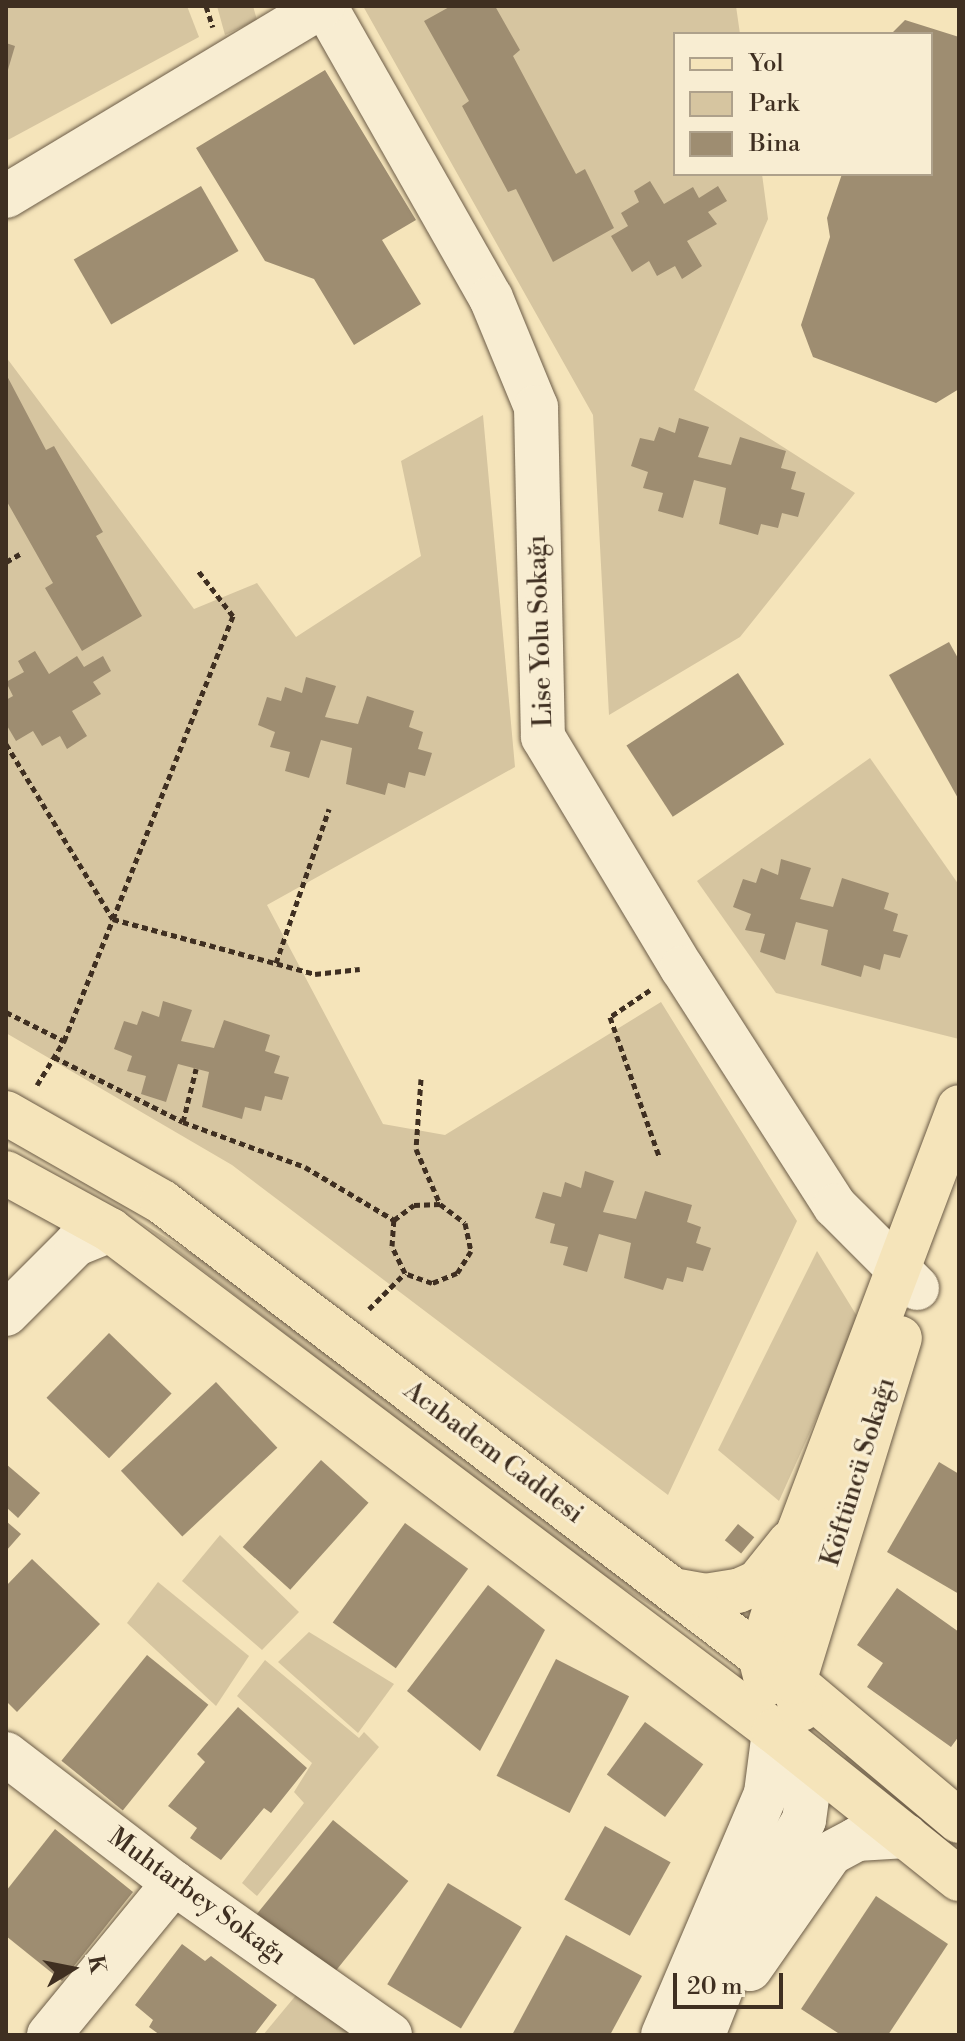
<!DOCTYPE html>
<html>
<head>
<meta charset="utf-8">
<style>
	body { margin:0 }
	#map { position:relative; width:965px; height:2041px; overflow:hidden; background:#f5e4ba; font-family:"Libre Bodoni",serif }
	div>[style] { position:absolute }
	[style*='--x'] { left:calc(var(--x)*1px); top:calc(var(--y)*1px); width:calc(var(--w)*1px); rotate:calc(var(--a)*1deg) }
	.green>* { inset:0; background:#d6c5a0 }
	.building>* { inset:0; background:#9e8d71; transform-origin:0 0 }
	.path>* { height:5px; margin-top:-2.5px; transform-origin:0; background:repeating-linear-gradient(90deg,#3f2f21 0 6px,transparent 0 10px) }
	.roads { filter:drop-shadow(0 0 2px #6c5c47) drop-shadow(0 0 2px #6c5c47) }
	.minor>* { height:44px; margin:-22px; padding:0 22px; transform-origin:22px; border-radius:22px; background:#f8edd2 }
	.major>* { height:44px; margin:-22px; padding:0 22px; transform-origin:22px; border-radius:22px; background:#f5e4ba }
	span { translate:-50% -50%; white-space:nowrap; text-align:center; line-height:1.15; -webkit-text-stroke:6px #f8edd2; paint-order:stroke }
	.street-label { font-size:26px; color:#3f2f21 }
	.frame { position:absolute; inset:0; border:8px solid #3f2f21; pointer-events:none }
	.legend { position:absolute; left:673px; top:32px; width:260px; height:144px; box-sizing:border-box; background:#f8edd2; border:2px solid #aea18b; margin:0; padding:10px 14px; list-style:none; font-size:24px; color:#3f2f21 }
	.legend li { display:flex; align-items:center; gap:16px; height:40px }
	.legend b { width:40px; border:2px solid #aea18b }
	.north { position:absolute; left:32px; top:1929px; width:80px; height:80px; -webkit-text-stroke:6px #f8edd2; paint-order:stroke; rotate:80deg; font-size:22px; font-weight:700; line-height:32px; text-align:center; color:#3f2f21 }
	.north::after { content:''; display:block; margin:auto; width:28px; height:36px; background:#3f2f21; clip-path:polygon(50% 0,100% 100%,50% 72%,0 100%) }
	.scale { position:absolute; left:673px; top:1973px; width:110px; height:36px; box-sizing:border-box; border:4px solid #3f2f21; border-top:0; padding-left:10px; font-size:24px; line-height:28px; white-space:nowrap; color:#3f2f21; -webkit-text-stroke:6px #f8edd2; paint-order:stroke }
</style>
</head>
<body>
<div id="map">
	<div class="green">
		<div style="clip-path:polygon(6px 6px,187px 6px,199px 37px,6px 141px)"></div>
		<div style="clip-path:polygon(217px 6px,253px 6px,257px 20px,225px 35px)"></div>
		<div style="clip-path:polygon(363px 6px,736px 6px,740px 34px,675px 34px,675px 174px,762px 174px,768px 219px,694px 390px,855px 493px,740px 637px,609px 715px,593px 415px)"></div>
		<div style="clip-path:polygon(6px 357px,194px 609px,257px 583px,296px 637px,421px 556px,401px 461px,483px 415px,515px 767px,267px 905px,383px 1124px,445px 1135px,661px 1002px,797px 1221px,668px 1495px,232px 1165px,6px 1033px)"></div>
		<div style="clip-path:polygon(870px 758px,959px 885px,959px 1039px,776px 993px,697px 881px)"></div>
		<div style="clip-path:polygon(140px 1222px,261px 1295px,722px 1651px,579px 1560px)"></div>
		<div style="clip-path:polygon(817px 1251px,860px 1321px,779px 1501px,718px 1450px)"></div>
		<div style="clip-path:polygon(220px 1535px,299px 1612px,262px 1650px,182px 1581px)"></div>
		<div style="clip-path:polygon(158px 1582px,249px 1656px,216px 1706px,127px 1623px)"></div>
		<div style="clip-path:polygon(309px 1632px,394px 1684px,358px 1733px,278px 1662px)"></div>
		<div style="clip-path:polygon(265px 1660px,359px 1738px,364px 1732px,379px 1747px,257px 1896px,242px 1883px,304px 1803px,294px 1792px,312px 1763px,237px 1696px)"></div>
		<div style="clip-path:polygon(851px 1751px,959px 1841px,959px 1854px,843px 1760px)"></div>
		<div style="clip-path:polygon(302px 1988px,349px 2030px,346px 2035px,263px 2035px)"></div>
	</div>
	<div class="building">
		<div style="clip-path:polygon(451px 6px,495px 6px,520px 50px,513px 56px,576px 174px,585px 169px,614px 228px,553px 262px,516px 189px,508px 192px,462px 106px,469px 101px,424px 21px)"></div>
		<div style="clip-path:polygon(905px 20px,959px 37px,959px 389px,936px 403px,813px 357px,801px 325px,830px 237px,827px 218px,842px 174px,931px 174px,931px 34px,891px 34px)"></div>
		<div style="clip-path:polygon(6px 43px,15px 46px,7px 73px,6px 73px)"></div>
		<div style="clip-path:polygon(325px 70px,416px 220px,382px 240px,421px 304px,354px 345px,314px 279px,265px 261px,196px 148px)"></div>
		<div style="clip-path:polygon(650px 181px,664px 204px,693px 187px,699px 198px,718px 186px,727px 201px,708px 212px,717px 224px,687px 241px,702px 266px,682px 279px,675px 266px,657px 276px,649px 261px,632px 272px,611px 236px,628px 226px,621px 213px,639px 202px,634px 191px)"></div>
		<div style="left:201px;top:186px;width:75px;height:147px;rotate:60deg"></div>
		<div style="clip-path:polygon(6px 374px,46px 450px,54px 446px,103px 532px,96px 536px,142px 616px,82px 651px,45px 588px,53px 583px,6px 500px)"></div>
		<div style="clip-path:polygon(679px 418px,709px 427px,698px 457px,731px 465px,740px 437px,786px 451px,781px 468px,796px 472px,791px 489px,805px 493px,798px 517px,782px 513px,778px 528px,761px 524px,758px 535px,719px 524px,726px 488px,694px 480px,683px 518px,658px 511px,663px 493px,643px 488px,648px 472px,631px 466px,640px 438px,654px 441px,659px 427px,675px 433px)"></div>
		<div style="clip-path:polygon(949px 642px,959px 660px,959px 800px,889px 675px)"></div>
		<div style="clip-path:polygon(35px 651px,49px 674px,77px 656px,84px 667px,103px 656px,111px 671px,93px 682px,101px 694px,72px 711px,87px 736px,67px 749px,60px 736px,42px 746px,33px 731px,16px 741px,6px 724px,6px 700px,13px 696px,6px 682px,24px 672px,18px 661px)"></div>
		<div style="left:738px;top:673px;width:85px;height:133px;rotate:57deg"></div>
		<div style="clip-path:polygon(306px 677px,336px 686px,325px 717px,358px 724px,367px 696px,414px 711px,409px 727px,423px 732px,418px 749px,432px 753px,425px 776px,409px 772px,405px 788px,388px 783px,385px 795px,346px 784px,352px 748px,321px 740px,309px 778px,285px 771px,290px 752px,270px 747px,275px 732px,258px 725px,267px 697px,281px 701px,285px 687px,302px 693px)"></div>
		<div style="clip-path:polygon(781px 859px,811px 868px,800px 899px,833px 907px,842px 878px,889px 893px,884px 909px,898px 914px,893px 931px,908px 935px,900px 958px,884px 954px,880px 970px,864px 965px,861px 977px,821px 965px,828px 930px,796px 922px,785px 960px,760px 952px,765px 934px,745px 930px,751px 914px,733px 907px,743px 879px,756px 883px,761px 868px,778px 875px)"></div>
		<div style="clip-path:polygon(163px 1001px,192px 1010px,181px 1041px,214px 1048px,224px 1020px,270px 1035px,265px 1051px,280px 1056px,274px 1073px,289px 1077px,282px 1100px,265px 1096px,261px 1111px,245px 1107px,242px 1119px,202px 1107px,209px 1072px,178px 1064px,166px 1102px,141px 1094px,146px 1076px,127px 1071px,132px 1056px,114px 1049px,124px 1021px,137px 1025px,142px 1011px,159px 1017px)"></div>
		<div style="clip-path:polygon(585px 1171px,614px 1181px,603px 1212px,636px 1219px,645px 1191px,692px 1205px,687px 1222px,701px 1227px,696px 1243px,711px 1248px,703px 1271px,687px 1267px,683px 1282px,667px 1278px,663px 1290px,624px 1278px,631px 1243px,599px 1234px,587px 1272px,563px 1265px,568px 1247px,550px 1243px,555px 1224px,535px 1218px,543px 1192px,561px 1197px,565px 1182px,581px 1188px)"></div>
		<div style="left:109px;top:1333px;width:87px;height:90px;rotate:44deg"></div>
		<div style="left:216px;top:1382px;width:90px;height:130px;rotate:47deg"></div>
		<div style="left:321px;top:1460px;width:64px;height:117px;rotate:42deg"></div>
		<div style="clip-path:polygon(939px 1462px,959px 1474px,959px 1594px,887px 1552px)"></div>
		<div style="clip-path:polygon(6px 1464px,40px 1493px,18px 1518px,6px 1507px)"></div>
		<div style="clip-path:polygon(6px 1521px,21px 1534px,6px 1551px)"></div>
		<div style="left:405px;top:1523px;width:78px;height:123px;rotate:36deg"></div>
		<div style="left:738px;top:1524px;width:21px;height:21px;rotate:39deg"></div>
		<div style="clip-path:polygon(32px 1559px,100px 1624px,17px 1712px,6px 1701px,6px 1586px)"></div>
		<div style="clip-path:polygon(488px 1585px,545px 1630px,480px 1751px,407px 1691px)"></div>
		<div style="clip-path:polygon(897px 1588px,959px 1632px,959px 1736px,951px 1747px,867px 1687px,883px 1663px,857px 1645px)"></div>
		<div style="left:147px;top:1655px;width:79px;height:136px;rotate:39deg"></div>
		<div style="left:556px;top:1659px;width:82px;height:131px;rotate:27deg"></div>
		<div style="clip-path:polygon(238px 1707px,307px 1768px,271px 1813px,264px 1808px,221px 1860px,190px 1838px,197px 1828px,168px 1806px,205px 1762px,197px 1754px)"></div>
		<div style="left:645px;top:1722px;width:72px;height:65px;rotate:36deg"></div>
		<div style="left:333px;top:1820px;width:97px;height:126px;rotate:39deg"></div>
		<div style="left:605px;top:1826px;width:75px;height:84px;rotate:29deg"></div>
		<div style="clip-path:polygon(55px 1829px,133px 1892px,62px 1981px,6px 1936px,6px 1891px)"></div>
		<div style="left:448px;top:1883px;width:86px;height:118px;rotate:31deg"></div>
		<div style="clip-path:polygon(876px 1896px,948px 1944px,888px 2035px,841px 2035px,801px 2009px)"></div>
		<div style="clip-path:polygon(566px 1935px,642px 1976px,610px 2035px,512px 2035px)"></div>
		<div style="clip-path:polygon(182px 1944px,205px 1961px,211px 1956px,277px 2005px,254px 2035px,160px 2035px,149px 2027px,153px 2020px,135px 2005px)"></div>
	</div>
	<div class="path">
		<div style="--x:206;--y:6;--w:22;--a:72"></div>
		<div style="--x:6;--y:562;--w:16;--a:-30"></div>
		<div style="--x:6;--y:744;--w:205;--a:58.6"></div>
		<div style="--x:113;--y:919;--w:326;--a:-68.4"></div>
		<div style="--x:233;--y:616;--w:59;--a:-127.5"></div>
		<div style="--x:276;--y:963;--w:163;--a:-71"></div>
		<div style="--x:650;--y:990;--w:48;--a:146"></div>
		<div style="--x:610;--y:1017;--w:147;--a:70.6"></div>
		<div style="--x:6;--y:1012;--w:65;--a:26.6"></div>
		<div style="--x:64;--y:1041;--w:131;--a:-68.1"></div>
		<div style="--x:113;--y:919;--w:209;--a:15.2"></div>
		<div style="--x:315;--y:974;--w:45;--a:-6.3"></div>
		<div style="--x:54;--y:1057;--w:144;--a:26.7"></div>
		<div style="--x:183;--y:1122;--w:130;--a:20.2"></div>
		<div style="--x:305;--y:1167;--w:104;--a:30.8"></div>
		<div style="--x:421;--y:1079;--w:70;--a:94.1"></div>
		<div style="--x:416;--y:1149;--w:60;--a:66.4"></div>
		<div style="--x:440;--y:1204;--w:31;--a:37"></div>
		<div style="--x:465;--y:1223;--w:29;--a:78"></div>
		<div style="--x:471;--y:1251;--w:26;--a:122"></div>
		<div style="--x:457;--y:1273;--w:27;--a:158"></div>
		<div style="--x:432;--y:1283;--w:29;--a:-160"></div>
		<div style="--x:405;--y:1273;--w:30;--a:-116"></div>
		<div style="--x:392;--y:1246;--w:26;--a:-86"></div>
		<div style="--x:394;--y:1220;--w:25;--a:-37"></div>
		<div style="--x:414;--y:1205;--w:26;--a:-2"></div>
		<div style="--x:37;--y:1085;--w:52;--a:-58.5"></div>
		<div style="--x:183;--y:1122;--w:55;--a:-76.2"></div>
		<div style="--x:369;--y:1309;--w:51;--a:-45"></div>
	</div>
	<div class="roads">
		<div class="minor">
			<div style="--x:325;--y:6;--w:336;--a:60.4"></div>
			<div style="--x:491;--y:298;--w:118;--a:67.6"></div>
			<div style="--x:536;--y:407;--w:330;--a:88.8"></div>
			<div style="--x:543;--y:737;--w:270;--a:59"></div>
			<div style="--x:682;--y:968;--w:283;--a:57.3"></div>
			<div style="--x:835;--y:1206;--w:116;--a:45"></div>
			<div style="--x:6;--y:196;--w:369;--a:-31"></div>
			<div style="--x:6;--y:1314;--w:99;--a:-45"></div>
			<div style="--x:76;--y:1244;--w:37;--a:-22"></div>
			<div style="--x:6;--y:1754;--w:212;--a:37.5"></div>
			<div style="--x:174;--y:1883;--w:264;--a:35.1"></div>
			<div style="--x:750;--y:1969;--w:141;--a:-55.1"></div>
			<div style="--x:831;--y:1853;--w:30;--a:-28"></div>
			<div style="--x:857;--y:1839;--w:49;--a:-3.5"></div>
			<div style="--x:49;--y:2035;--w:197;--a:-50.6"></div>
			<div style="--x:663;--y:2035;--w:263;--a:-66.9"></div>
			<div style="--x:766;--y:1793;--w:63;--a:-82.6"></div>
			<div style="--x:703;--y:2035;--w:147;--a:-68.5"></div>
			<div style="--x:757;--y:1898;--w:91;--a:-58.9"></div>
			<div style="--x:804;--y:1820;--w:59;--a:-82.1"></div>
		</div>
		<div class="major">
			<div style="--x:6;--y:1113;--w:180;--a:29.7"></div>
			<div style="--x:162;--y:1202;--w:794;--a:37.22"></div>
			<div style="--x:794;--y:1682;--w:216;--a:40.1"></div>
			<div style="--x:6;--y:1173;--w:119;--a:28.7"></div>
			<div style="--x:110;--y:1230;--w:832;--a:37.04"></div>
			<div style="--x:774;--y:1731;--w:237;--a:38.7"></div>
			<div style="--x:678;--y:1591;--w:27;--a:10"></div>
			<div style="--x:705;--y:1596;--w:33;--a:-9"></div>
			<div style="--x:738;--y:1591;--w:22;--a:-24"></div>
			<div style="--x:758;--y:1582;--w:51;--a:-51.3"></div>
			<div style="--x:767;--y:1684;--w:29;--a:-104"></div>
			<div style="--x:760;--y:1656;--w:131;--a:-72.7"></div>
			<div style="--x:799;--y:1531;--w:453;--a:-69.3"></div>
			<div style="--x:801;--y:1709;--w:28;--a:-105"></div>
			<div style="--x:794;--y:1682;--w:360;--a:-72.9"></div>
		</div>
	</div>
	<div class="street-label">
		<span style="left:541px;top:631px;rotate:-92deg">Lise Yolu Sokağı</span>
		<span style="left:493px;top:1453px;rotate:37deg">Acıbadem Caddesi</span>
		<span style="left:859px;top:1472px;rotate:-73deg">Köftüncü Sokağı</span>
		<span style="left:197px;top:1897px;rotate:36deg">Muhtarbey Sokağı</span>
	</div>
	<div class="frame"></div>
	<ul class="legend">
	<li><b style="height:10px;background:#f5e4ba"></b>Yol</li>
	<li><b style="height:22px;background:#d6c5a0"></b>Park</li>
	<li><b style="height:22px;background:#9e8d71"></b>Bina</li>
	</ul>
	<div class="north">K</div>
	<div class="scale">20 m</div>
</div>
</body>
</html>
